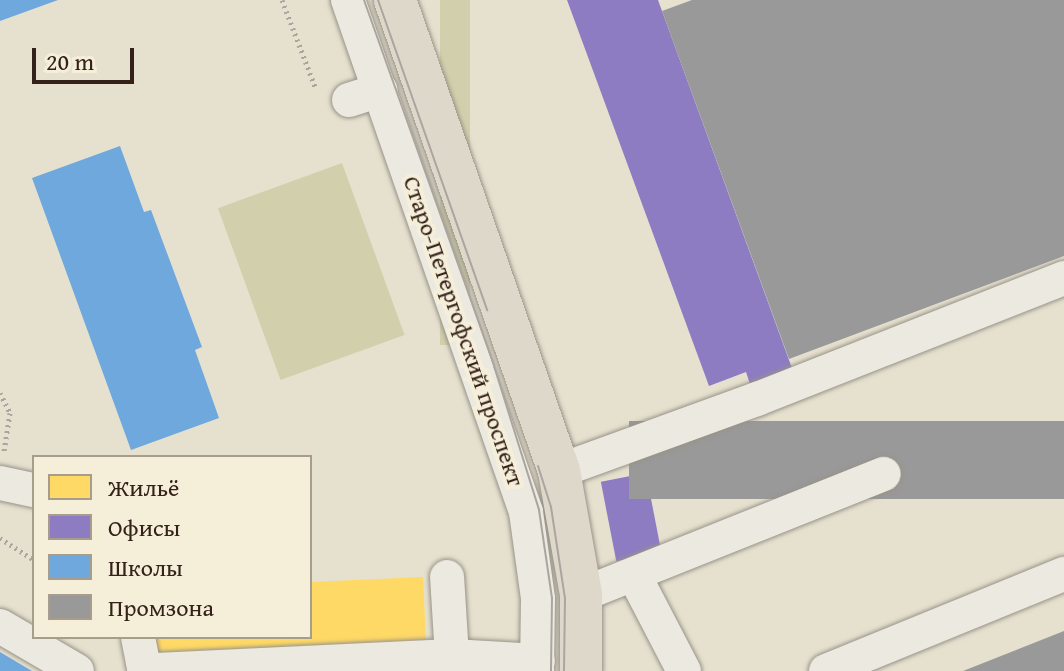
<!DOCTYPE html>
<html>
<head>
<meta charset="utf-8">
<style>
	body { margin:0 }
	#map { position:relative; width:1064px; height:671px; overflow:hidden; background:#e6e1cf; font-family:"Gentium Book Plus",serif }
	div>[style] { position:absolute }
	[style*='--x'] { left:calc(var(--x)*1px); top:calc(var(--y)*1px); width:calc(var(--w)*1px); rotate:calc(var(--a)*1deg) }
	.green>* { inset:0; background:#d2d0ac; transform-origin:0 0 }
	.homes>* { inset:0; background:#ffd966 }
	.offices>* { inset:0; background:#8e7cc3; transform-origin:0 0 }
	.schools>* { inset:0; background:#6fa8dc }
	.industry>* { inset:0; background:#999; transform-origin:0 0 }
	.path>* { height:5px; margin-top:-2.5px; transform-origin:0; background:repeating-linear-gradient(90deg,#aaa69f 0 2px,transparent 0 6px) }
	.roads { filter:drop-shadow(0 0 2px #989388) drop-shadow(0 0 2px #989388) }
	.minor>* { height:34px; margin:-17px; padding:0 17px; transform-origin:17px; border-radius:17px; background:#ebe9e0 }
	.major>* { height:42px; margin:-21px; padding:0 21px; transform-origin:21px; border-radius:21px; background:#ded8cb }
	.tram>* { height:2px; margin:-1px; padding:0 1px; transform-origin:1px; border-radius:1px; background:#aaa69f }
	span { translate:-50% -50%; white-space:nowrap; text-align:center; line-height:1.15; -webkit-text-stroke:8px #f5efda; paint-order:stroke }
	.street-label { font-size:24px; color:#342119 }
	.legend { position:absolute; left:32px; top:455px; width:280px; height:184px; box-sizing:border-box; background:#f5efda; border:2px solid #a89d8d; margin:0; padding:10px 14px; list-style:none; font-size:24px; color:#342119 }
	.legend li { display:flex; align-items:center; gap:16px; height:40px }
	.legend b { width:40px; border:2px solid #a89d8d }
	.scale { position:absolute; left:32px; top:48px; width:102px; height:36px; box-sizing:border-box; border:4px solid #342119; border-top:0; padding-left:10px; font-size:24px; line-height:28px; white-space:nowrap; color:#342119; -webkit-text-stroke:6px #f5efda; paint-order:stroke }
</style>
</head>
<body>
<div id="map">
	<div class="green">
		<div style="left:440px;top:0;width:30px;height:345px"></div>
		<div style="left:342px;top:163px;width:183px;height:132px;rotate:70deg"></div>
	</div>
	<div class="homes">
		<div style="clip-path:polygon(423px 577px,426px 640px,149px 653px,148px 637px,310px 637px,310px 582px)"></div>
	</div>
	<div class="offices">
		<div style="clip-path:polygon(567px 0,658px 0,793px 371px,751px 387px,746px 372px,709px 386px)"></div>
		<div style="left:646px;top:473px;width:81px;height:46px;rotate:79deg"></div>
	</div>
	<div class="schools">
		<div style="clip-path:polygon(0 0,58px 0,0 21px)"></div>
		<div style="clip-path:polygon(120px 146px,144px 212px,151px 210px,202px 347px,195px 350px,219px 418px,131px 450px,32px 178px)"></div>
		<div style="clip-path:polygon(0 652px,32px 671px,0 671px)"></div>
	</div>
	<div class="industry">
		<div style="clip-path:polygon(692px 0,1064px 0,1064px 256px,789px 359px,662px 11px)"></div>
		<div style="left:1064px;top:421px;width:78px;height:435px;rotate:90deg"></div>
		<div style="clip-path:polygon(1064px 631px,1064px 671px,963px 671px)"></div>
	</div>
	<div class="path">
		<div style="--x:282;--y:0;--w:95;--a:69.1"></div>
		<div style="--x:0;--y:393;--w:22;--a:63"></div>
		<div style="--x:10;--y:413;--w:39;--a:99"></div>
		<div style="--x:0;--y:538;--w:40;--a:32.9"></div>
	</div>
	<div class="roads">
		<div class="minor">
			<div style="--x:348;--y:0;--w:542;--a:70.83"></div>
			<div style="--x:526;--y:512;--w:88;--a:82.1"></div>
			<div style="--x:538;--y:599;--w:72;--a:90.8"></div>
			<div style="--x:349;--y:100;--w:33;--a:-18"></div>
			<div style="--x:559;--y:471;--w:211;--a:-20"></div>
			<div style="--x:757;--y:399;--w:330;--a:-21.5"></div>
			<div style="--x:0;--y:483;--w:35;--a:12"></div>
			<div style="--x:447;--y:577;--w:79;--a:86.4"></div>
			<div style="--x:635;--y:577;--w:106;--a:62.5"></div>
			<div style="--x:581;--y:595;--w:326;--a:-21.8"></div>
			<div style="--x:0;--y:626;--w:89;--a:30.3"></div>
			<div style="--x:138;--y:637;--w:31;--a:79"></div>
			<div style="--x:144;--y:667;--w:12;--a:14"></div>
			<div style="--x:156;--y:670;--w:296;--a:-2.7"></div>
			<div style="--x:452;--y:656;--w:86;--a:3.3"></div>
			<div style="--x:826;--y:671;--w:257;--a:-22.2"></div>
		</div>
		<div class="major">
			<div style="--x:395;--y:0;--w:499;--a:70.8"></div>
			<div style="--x:559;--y:471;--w:126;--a:79.9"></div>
			<div style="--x:581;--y:595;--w:76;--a:90"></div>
		</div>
	</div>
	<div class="tram">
		<div style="--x:364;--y:0;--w:388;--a:70.4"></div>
		<div style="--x:494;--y:366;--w:151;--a:72.6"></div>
		<div style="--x:539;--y:510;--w:89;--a:81.6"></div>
		<div style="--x:552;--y:598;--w:73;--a:90.8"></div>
		<div style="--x:378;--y:0;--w:329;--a:70.6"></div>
		<div style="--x:538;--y:466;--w:43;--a:72.4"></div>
		<div style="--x:551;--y:507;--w:92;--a:81.3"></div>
		<div style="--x:565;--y:598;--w:73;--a:90.8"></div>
	</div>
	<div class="street-label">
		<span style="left:464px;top:331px;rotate:71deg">Старо-Петергофский проспект</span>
	</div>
	<ul class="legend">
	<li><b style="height:22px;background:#ffd966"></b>Жильё</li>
	<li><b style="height:22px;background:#8e7cc3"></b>Офисы</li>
	<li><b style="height:22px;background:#6fa8dc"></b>Школы</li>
	<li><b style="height:22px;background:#999"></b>Промзона</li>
	</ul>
	<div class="scale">20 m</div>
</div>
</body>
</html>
